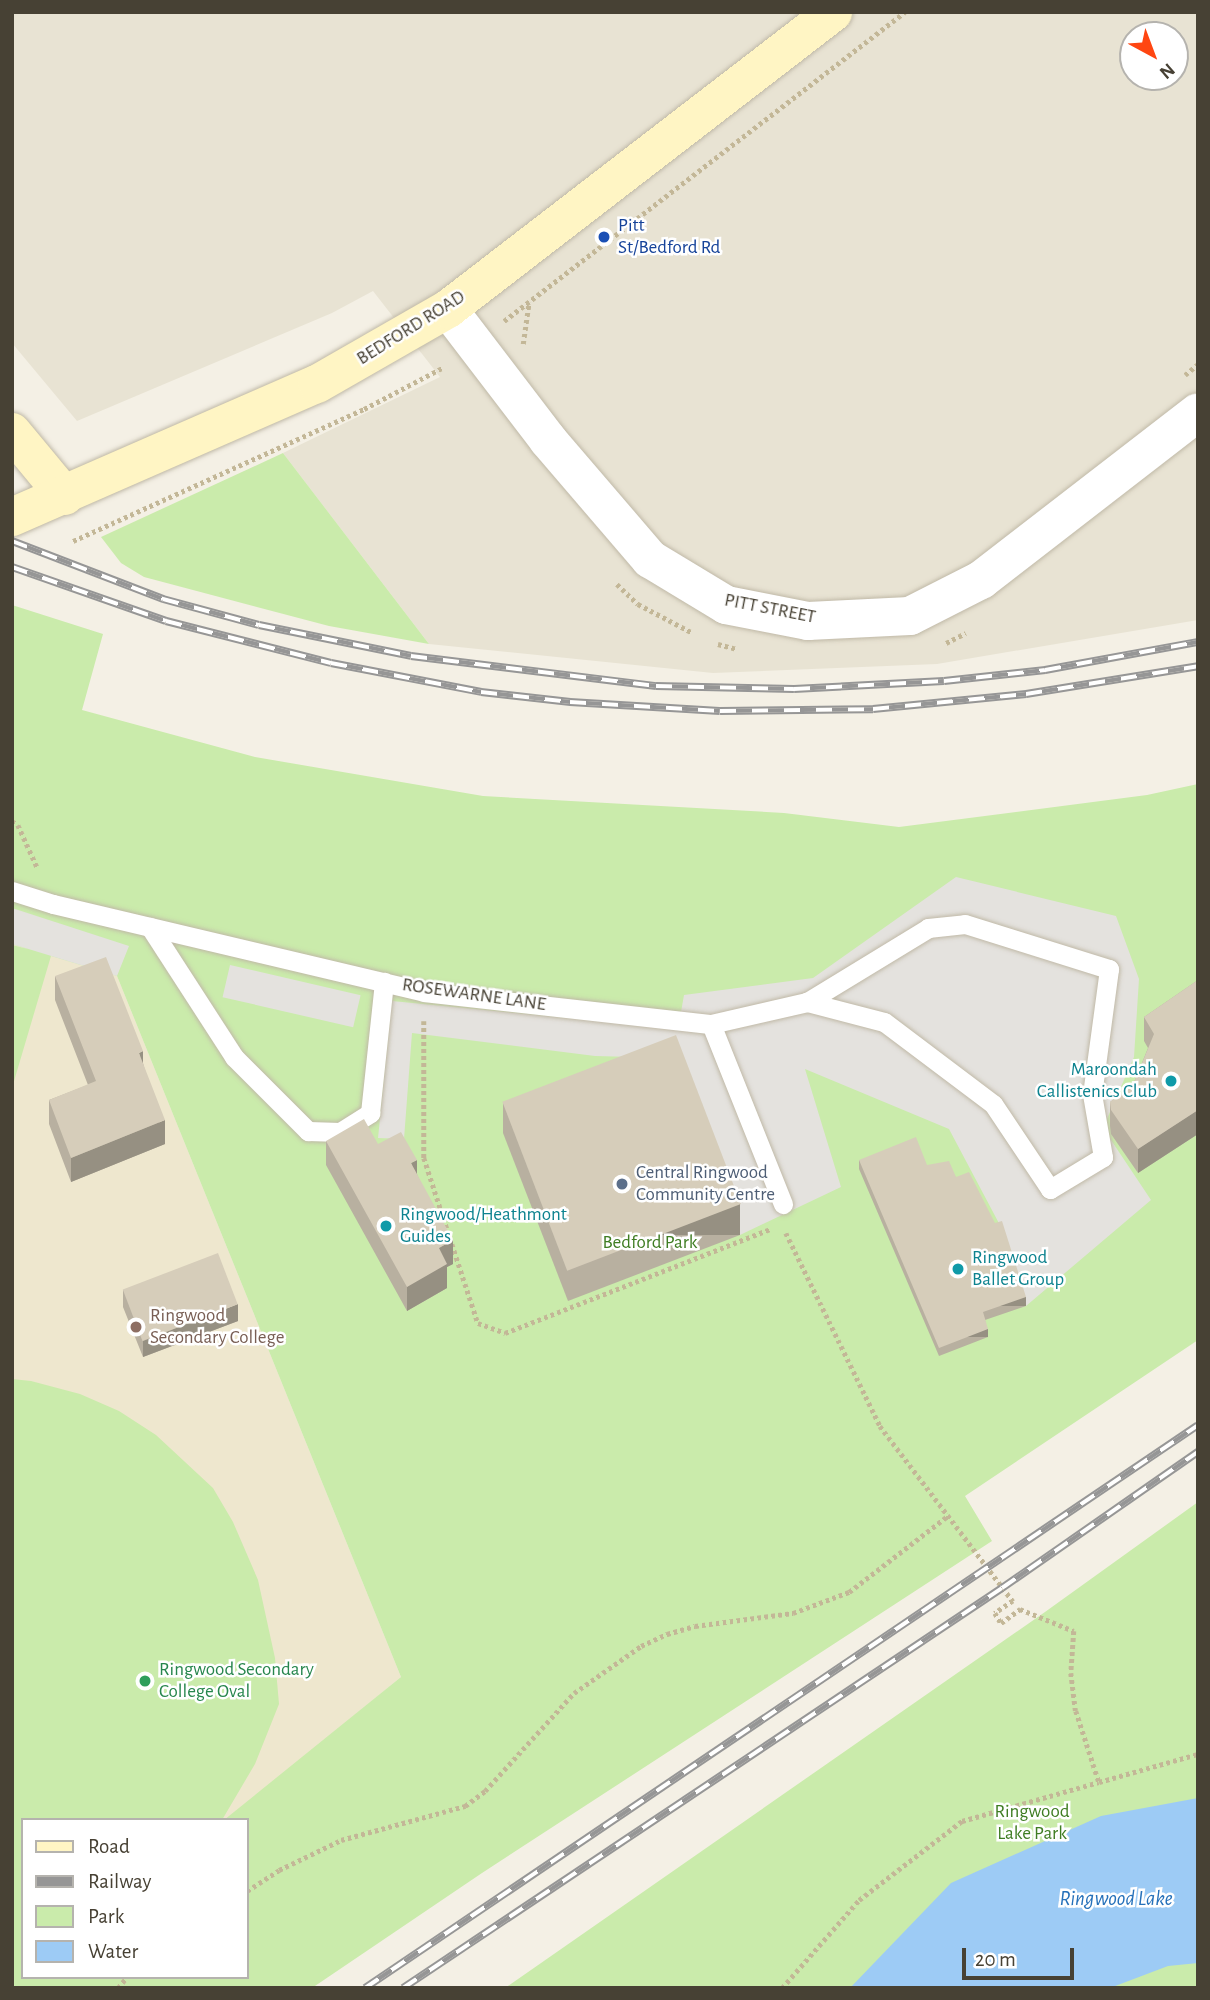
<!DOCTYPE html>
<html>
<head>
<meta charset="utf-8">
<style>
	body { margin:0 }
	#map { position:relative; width:1210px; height:2000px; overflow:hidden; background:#f4f0e5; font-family:"Alegreya Sans",sans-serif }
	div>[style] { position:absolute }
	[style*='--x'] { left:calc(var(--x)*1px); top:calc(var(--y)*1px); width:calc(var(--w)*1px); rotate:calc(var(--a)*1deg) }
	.residential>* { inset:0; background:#e8e3d3 }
	.education>* { inset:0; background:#eee7ce }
	.green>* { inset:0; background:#caebab }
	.parking>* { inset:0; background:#e4e2de; transform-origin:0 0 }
	.water>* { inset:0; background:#9dcbf5 }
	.path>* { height:4.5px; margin-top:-2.25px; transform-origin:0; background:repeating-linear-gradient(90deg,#c3b797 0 3.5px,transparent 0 7px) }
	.roads { filter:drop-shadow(0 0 2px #c0b9a7) drop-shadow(0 0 2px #c0b9a7) }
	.service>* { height:19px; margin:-9.5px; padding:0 9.5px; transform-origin:9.5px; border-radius:9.5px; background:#fff }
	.minor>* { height:38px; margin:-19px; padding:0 19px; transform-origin:19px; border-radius:19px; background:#fff }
	.secondary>* { height:38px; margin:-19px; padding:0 19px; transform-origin:19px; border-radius:19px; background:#fff5c4 }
	.rail>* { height:8px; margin-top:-4px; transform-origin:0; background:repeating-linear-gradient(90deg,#fff 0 16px,#969696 0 32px); box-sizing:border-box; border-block:2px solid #969696 }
	.wall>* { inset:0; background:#b8b0a0 }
	.shaded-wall>* { inset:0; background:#969082; transform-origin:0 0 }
	.building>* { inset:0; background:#d6cdba; transform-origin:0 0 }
	.dots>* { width:19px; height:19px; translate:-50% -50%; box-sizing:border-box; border:4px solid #fff; border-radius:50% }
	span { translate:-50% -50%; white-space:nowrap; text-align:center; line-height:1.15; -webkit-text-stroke:5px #fff; paint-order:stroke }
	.transit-label { font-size:19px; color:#164399 }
	.left { translate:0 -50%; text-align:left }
	.street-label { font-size:19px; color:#474134 }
	.culture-label { font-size:19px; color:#0d838f }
	.right { translate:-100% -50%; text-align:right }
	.service-label { font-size:19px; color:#4e5e75 }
	.park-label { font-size:19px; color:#3f7d23 }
	.education-label { font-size:19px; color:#785e54 }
	.leisure-label { font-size:19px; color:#27864d }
	.water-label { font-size:21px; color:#2671ba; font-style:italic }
	.frame { position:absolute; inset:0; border:14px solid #474134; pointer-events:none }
	.legend { position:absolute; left:21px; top:1818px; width:228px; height:161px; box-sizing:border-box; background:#fff; border:2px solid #b5b3ae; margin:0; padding:9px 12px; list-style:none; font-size:21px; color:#474134 }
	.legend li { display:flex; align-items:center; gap:14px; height:35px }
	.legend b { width:35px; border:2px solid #b5b3ae }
	.north { position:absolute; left:1119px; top:21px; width:70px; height:70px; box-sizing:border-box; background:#fff; border:2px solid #b5b3ae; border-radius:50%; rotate:139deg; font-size:19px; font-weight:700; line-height:28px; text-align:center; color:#474134 }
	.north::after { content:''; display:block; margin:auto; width:24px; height:32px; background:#ff4611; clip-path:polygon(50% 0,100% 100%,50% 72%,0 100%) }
	.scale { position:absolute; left:962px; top:1948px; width:112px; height:32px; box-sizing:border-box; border:4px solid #474134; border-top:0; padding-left:9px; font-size:21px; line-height:24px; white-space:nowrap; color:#474134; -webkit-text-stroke:5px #fff; paint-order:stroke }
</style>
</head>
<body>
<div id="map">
	<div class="residential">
		<div style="clip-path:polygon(evenodd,12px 12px,1198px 12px,1198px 620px,937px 664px,713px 673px,429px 644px,283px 453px,440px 377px,373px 291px,332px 313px,77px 421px,12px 343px,12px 12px,1133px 35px,1175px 35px,1175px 77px,1133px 77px,1133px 35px)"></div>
	</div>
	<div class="education">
		<div style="clip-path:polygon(12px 944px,117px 976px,401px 1677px,227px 1820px,23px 1820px,23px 1988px,12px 1988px)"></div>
	</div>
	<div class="green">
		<div style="clip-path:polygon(283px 453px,429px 644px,329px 626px,144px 577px,121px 563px,101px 537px)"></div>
		<div style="clip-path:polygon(12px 605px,103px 634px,82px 710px,255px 757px,483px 796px,784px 813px,899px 827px,1147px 795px,1198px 784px,1198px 1340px,965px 1496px,992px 1541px,482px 1873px,312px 1988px,12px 1988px,12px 1379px,31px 1381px,80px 1394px,119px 1411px,156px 1435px,213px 1488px,233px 1522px,258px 1580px,275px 1658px,279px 1704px,255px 1764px,222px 1820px,23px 1820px,23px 1977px,247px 1977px,247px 1820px,224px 1820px,401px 1677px,117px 976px,51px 956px,12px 1088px,12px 945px,28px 949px,12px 944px)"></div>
		<div style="clip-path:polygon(1198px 1502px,1198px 1988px,505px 1988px,1045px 1612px)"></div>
	</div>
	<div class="parking">
		<div style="clip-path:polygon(956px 877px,1116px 916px,1139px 979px,1134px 1057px,1103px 1128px,1151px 1200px,1026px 1306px,1002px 1229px,949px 1129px,805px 1069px,841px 1187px,740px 1235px,676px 1066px,677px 1039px,673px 1058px,595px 1056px,412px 1033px,404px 1139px,378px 1138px,392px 1001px,678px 1029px,684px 995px,813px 978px)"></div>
		<div style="clip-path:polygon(12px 908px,129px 946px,117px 976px,12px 944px)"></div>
		<div style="left:230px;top:965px;width:134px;height:33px;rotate:13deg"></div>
	</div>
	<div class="water">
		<div style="clip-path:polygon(1198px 1798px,1198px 1963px,1168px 1966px,1110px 1988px,850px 1988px,951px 1883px,1101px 1816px)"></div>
	</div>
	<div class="path">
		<div style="--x:504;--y:321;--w:506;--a:-37.62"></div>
		<div style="--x:523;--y:344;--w:42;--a:-81.9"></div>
		<div style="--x:1185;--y:375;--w:17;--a:-40"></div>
		<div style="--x:73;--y:541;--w:320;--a:-24.4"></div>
		<div style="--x:364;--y:409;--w:90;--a:-27.7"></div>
		<div style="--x:617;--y:584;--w:29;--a:44"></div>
		<div style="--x:638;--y:604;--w:60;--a:27.8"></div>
		<div style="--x:946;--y:643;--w:22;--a:-27"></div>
		<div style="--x:718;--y:644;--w:20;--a:15"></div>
		<div style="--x:12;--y:821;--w:7;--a:34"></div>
		<div style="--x:18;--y:825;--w:48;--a:65.6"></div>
		<div style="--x:424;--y:1021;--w:137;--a:90"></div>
		<div style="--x:424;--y:1158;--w:78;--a:72"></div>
		<div style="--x:786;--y:1233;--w:215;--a:64"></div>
		<div style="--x:880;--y:1426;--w:220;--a:52.8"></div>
		<div style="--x:1013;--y:1601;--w:22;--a:146"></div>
		<div style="--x:995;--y:1613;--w:12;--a:59"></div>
		<div style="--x:1001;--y:1623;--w:24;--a:-36"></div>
		<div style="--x:1020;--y:1609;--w:58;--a:22.2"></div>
		<div style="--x:1074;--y:1631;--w:42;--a:94.1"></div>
		<div style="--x:1071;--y:1673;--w:38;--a:83"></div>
		<div style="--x:1076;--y:1711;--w:75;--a:72.1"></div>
		<div style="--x:1099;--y:1782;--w:103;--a:-15.8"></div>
		<div style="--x:452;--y:1244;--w:83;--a:71.8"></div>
		<div style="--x:478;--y:1323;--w:29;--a:20"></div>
		<div style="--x:505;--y:1333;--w:285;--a:-21.4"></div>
		<div style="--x:247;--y:1891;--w:38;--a:-33"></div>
		<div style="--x:279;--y:1870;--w:69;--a:-25.8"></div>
		<div style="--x:341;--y:1840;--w:129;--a:-15.3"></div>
		<div style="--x:465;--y:1806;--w:25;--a:-37"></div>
		<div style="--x:485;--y:1791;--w:132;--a:-47.8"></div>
		<div style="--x:574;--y:1693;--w:82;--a:-35"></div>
		<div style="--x:641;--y:1646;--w:29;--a:-25"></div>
		<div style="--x:667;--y:1634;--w:29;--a:-16"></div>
		<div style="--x:695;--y:1626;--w:99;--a:-7.6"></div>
		<div style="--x:793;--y:1613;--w:60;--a:-20.6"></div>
		<div style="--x:849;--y:1592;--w:126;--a:-37.6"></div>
		<div style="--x:118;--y:1988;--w:14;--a:-51"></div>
		<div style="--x:782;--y:1988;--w:117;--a:-48.8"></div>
		<div style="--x:859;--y:1900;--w:130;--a:-37.5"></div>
		<div style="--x:962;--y:1821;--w:142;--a:-15.9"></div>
	</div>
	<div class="roads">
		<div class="service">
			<div style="--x:12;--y:891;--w:43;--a:17.6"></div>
			<div style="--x:53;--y:904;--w:381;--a:13.3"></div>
			<div style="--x:424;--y:992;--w:289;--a:6.4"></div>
			<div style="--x:711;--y:1024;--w:194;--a:68.2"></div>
			<div style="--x:150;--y:927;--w:155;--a:57.1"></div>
			<div style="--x:234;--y:1057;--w:105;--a:45"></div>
			<div style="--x:308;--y:1131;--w:32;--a:2"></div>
			<div style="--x:340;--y:1132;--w:36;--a:-32"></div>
			<div style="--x:370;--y:1113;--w:132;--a:-83.9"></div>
			<div style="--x:711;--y:1024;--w:98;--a:-12.9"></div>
			<div style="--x:807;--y:1002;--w:142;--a:-31.4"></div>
			<div style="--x:928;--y:928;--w:37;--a:-6"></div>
			<div style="--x:965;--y:924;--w:151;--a:17.4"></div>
			<div style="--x:1109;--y:969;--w:126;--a:97.7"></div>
			<div style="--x:1092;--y:1094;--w:64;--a:80.1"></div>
			<div style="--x:1103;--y:1157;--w:62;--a:148.9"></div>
			<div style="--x:1050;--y:1189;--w:102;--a:-123.8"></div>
			<div style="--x:993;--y:1104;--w:136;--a:-143"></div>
			<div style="--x:884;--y:1022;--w:80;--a:-165.4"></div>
		</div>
		<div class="minor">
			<div style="--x:448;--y:309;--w:165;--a:52.6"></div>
			<div style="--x:548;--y:440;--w:157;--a:49.4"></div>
			<div style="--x:650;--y:559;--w:89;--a:31.2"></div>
			<div style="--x:726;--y:605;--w:84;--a:11"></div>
			<div style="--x:808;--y:621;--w:102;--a:-2.8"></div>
			<div style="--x:910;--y:616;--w:80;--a:-26.9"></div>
			<div style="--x:981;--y:580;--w:274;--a:-37.7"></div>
		</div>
		<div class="secondary">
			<div style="--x:12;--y:432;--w:83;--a:50.4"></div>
			<div style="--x:12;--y:517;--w:333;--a:-23.6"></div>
			<div style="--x:317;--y:384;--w:151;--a:-29.8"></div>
			<div style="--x:448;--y:309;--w:486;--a:-37.6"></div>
		</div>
	</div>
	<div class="rail">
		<div style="--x:12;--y:541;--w:162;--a:21"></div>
		<div style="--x:163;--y:599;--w:99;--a:15.2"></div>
		<div style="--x:259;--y:625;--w:155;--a:11.5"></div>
		<div style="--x:411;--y:656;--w:247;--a:7"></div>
		<div style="--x:656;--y:686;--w:138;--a:1.2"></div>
		<div style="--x:794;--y:689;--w:150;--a:-3.1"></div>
		<div style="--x:944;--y:681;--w:102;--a:-6.2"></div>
		<div style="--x:1045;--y:670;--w:156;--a:-10.4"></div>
		<div style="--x:12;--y:567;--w:163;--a:19.3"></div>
		<div style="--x:166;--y:621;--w:170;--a:14.3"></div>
		<div style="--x:331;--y:663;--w:153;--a:10.9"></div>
		<div style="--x:481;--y:692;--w:90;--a:6.4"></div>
		<div style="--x:570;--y:702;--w:150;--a:3.4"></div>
		<div style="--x:720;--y:711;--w:153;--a:-0.7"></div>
		<div style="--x:873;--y:709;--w:154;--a:-5.6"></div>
		<div style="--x:1026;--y:694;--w:174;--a:-9.2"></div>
		<div style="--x:365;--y:1988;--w:1005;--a:-34.05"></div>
		<div style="--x:403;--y:1988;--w:720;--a:-33.73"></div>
		<div style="--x:1002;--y:1588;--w:239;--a:-34.8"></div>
	</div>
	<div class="wall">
		<div style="clip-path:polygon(1198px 489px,1198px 507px,1196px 505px,1196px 490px)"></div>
		<div style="clip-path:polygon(55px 976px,143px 1063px,165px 1144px,71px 1182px,49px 1124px,49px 1100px,88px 1085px,55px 1000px)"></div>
		<div style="clip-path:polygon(1198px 980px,1198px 1134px,1138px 1173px,1111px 1134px,1110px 1126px,1110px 1102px,1133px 1085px,1148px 1048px,1144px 1041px,1144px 1017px)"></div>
		<div style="clip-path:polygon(503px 1102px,740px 1235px,568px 1301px,503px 1133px)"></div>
		<div style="clip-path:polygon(326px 1141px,378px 1144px,417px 1174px,453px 1264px,447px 1267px,447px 1288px,407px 1311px,326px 1165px)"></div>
		<div style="clip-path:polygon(859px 1160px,956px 1177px,1026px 1306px,985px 1320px,988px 1337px,939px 1356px,859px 1169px)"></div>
		<div style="clip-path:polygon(123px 1290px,238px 1321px,143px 1357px,123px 1307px)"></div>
	</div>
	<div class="shaded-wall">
		<div style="clip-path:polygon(143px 1051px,143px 1075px,139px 1053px)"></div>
		<div style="clip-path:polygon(1198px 1110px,1198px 1134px,1138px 1173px,1138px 1149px)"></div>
		<div style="clip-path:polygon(165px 1120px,165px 1144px,71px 1182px,71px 1158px)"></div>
		<div style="clip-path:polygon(417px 1160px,417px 1184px,411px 1163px)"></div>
		<div style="left:740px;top:1204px;width:31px;height:184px;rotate:90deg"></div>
		<div style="clip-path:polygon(453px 1240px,453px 1264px,447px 1267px,447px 1288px,407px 1311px,407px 1287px,439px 1248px)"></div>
		<div style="left:1026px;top:1297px;width:9px;height:46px;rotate:90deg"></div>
		<div style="clip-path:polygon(238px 1304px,238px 1321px,143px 1357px,143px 1341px)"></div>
		<div style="left:988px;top:1329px;width:8px;height:53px;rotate:90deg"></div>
	</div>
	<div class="building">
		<div style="clip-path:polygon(106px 957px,143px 1051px,139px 1053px,165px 1120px,71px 1158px,49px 1100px,96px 1081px,55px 976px)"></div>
		<div style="clip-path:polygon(1198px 980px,1198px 1110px,1138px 1149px,1111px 1110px,1110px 1102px,1133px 1085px,1154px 1034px,1144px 1017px)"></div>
		<div style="left:676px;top:1035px;width:181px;height:186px;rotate:69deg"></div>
		<div style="clip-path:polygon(364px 1119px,378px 1144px,401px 1132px,417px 1160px,411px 1163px,453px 1240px,439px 1248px,447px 1264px,407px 1287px,326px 1141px)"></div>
		<div style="clip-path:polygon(916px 1137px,927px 1165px,949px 1161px,956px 1177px,969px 1172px,995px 1223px,1002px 1221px,1026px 1297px,983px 1312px,988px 1329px,939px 1348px,859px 1160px)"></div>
		<div style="left:218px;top:1253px;width:55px;height:102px;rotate:69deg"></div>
	</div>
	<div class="dots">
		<div style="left:604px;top:237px;background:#1a4fb4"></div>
		<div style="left:1171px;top:1081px;background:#0f9aa8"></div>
		<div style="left:622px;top:1184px;background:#5c6f8a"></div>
		<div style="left:386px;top:1226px;background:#0f9aa8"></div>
		<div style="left:958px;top:1269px;background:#0f9aa8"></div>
		<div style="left:136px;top:1327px;background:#8d6e63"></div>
		<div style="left:145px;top:1681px;background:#2e9e5b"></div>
	</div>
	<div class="transit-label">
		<span class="left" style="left:618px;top:237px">Pitt<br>St/Bedford Rd</span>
	</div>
	<div class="street-label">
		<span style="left:411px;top:328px;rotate:-32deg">BEDFORD ROAD</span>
		<span style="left:770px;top:609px;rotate:11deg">PITT STREET</span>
		<span style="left:474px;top:995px;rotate:8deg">ROSEWARNE LANE</span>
	</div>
	<div class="culture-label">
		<span class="right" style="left:1157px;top:1081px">Maroondah<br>Callistenics Club</span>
		<span class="left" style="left:400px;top:1226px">Ringwood/Heathmont<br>Guides</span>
		<span class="left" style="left:972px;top:1269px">Ringwood<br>Ballet Group</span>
	</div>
	<div class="service-label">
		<span class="left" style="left:636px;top:1184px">Central Ringwood<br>Community Centre</span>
	</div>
	<div class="park-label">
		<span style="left:650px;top:1243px">Bedford Park</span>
		<span style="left:1032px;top:1823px">Ringwood<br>Lake Park</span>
	</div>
	<div class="education-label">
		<span class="left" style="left:150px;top:1327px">Ringwood<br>Secondary College</span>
	</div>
	<div class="leisure-label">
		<span class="left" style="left:159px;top:1681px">Ringwood Secondary<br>College Oval</span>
	</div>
	<div class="water-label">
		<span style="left:1116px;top:1899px">Ringwood Lake</span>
	</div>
	<div class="frame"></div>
	<ul class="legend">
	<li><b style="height:9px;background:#fff5c4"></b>Road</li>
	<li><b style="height:9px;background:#969696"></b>Railway</li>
	<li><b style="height:19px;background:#caebab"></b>Park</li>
	<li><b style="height:19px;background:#9dcbf5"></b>Water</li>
	</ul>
	<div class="north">N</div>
	<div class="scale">20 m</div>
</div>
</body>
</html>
